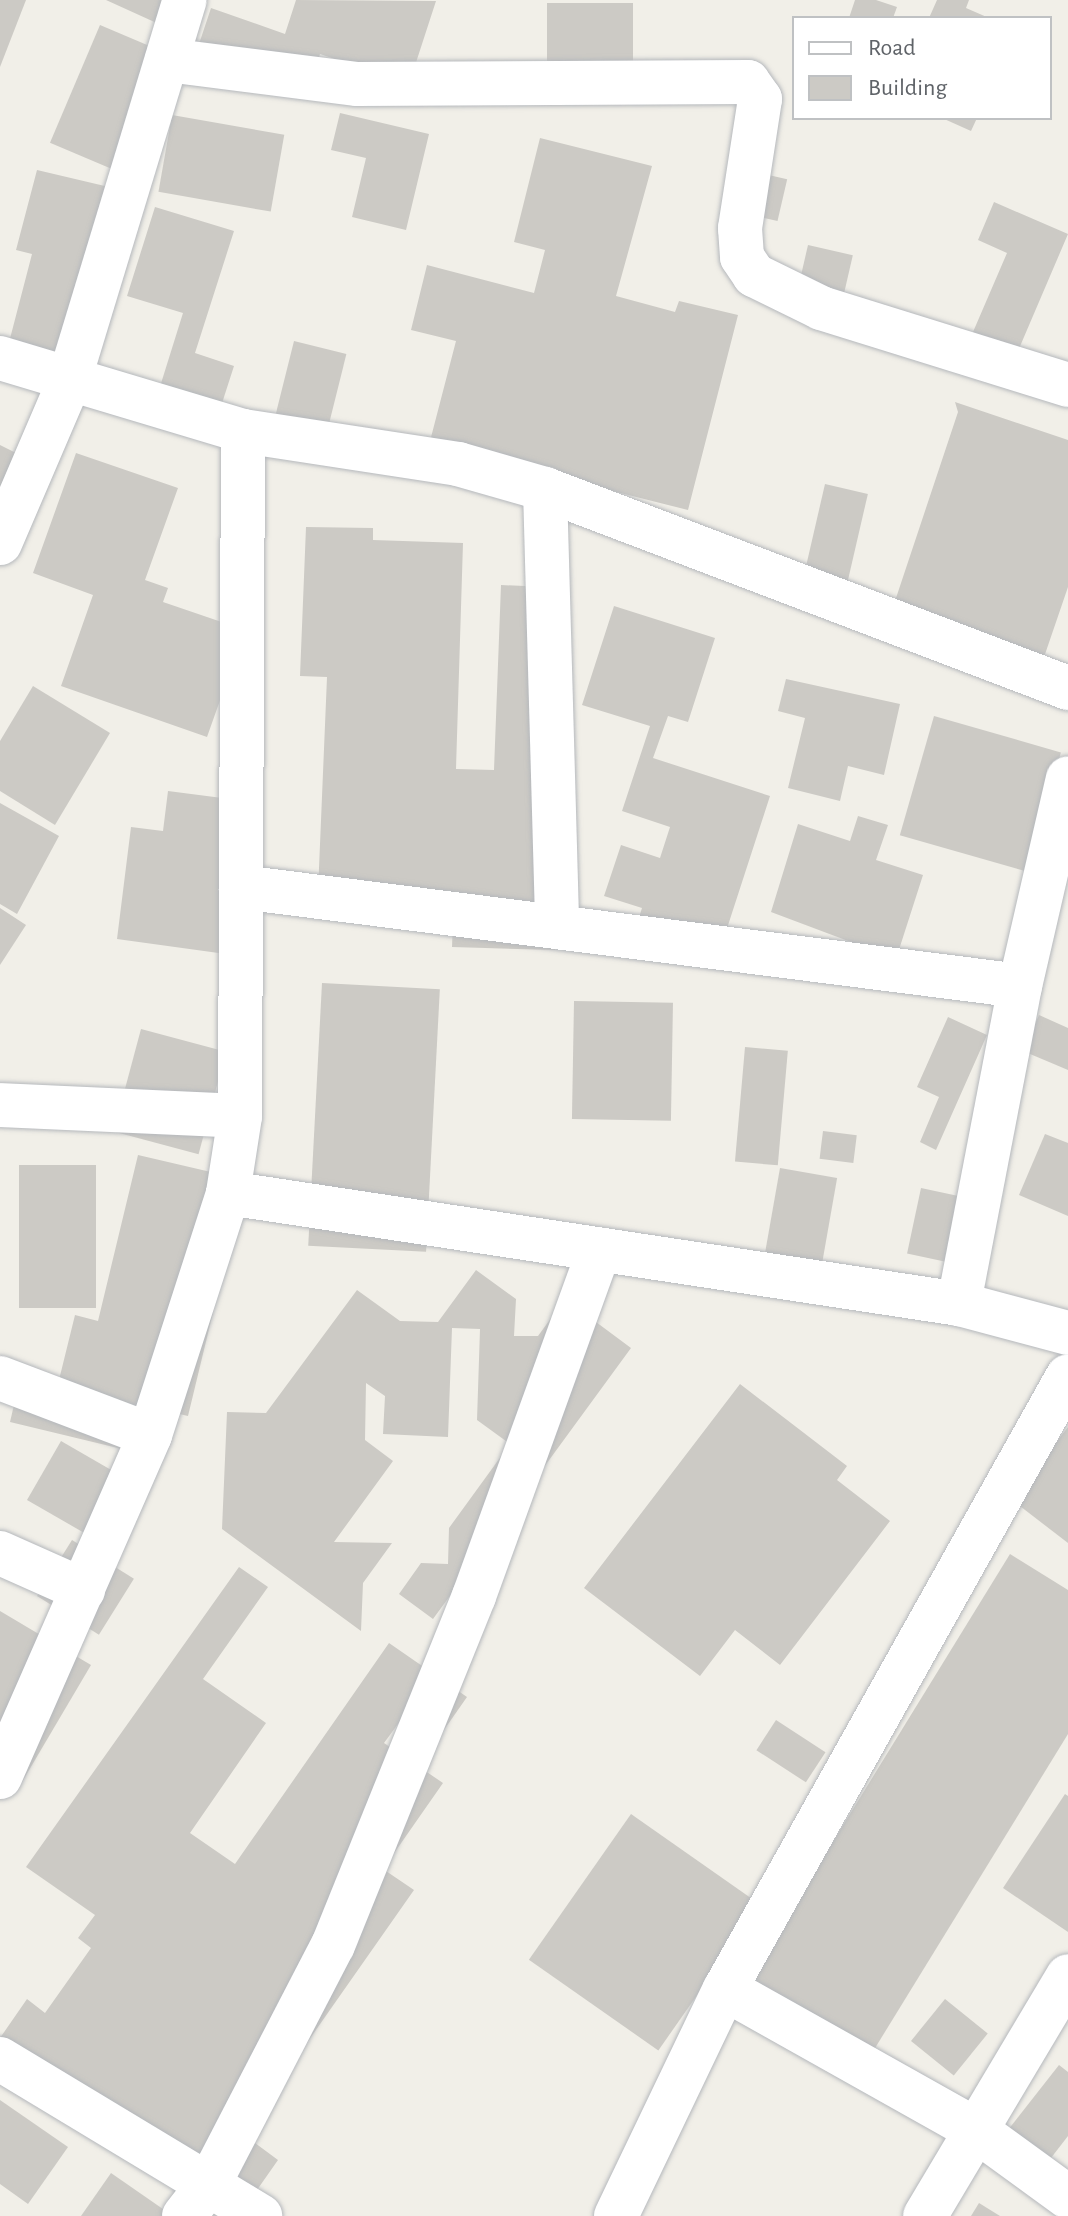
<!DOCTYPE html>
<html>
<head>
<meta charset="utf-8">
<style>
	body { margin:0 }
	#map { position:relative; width:1068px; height:2216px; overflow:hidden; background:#f1efe8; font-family:"Alegreya Sans",sans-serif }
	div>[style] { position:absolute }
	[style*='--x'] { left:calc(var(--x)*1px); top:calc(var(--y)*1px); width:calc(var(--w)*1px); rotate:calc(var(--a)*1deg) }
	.building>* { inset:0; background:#cccac5; transform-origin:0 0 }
	.roads { filter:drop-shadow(0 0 2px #b5b8bc) drop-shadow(0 0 2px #b5b8bc) }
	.minor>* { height:44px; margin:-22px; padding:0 22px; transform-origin:22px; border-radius:22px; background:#fff }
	span { translate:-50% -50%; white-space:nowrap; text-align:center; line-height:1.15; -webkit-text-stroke:7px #fff; paint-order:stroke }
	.legend { position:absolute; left:792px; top:16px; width:260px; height:104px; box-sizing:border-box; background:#fff; border:2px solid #bfc1c3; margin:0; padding:10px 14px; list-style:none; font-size:24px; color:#5f6368 }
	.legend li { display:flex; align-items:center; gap:16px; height:40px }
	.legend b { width:40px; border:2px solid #bfc1c3 }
</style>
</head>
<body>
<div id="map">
	<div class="building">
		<div style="clip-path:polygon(0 0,26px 0,0 67px)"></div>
		<div style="clip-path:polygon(106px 0,172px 0,161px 25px)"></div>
		<div style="clip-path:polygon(296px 0,436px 1px,409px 84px,320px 54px,309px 87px,197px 50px,211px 8px,285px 34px)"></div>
		<div style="clip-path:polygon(855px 0,876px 0,897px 7px,893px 18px,849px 18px)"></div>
		<div style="clip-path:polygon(937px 0,969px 0,966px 8px,989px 18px,929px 18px)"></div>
		<div style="left:547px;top:3px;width:86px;height:73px"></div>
		<div style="left:100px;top:25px;width:66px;height:128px;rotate:23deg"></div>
		<div style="clip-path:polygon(340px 113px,429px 134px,406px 230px,352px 217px,366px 158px,331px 150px)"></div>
		<div style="left:172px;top:115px;width:114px;height:78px;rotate:10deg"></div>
		<div style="clip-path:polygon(942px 118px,977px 118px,971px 131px)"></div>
		<div style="clip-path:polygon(540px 138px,652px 166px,616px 296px,675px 312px,679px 301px,738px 315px,688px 510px,429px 445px,456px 341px,411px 330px,427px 265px,534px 293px,545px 250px,514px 242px)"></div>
		<div style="clip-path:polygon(37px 170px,109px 187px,63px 369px,6px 354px,32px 254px,16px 250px)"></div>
		<div style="left:756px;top:172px;width:32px;height:43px;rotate:13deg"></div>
		<div style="clip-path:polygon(994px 202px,1068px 234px,1018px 351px,973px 332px,1007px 253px,978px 240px)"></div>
		<div style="clip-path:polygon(155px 207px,234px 231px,195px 353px,234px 366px,214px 428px,153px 409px,183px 313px,127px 296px)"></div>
		<div style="left:808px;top:245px;width:46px;height:61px;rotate:13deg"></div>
		<div style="left:294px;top:341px;width:54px;height:107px;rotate:14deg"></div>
		<div style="clip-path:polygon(955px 402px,1068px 440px,1068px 587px,1042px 663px,891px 613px,958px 412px)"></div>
		<div style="clip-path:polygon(0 445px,18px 454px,0 491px)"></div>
		<div style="clip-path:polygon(76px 453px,178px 488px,145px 580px,168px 588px,163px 602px,245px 630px,207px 737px,61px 686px,93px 595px,33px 573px)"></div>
		<div style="left:825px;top:484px;width:44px;height:102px;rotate:13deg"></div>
		<div style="clip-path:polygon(306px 527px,373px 528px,373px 540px,463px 543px,456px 769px,494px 770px,501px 585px,569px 588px,555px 950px,452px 947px,453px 921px,317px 916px,327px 677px,300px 676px)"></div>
		<div style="clip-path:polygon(614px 606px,715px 638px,688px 722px,668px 716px,653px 758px,770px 796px,719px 953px,636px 927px,642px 908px,604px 896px,621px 845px,660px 858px,670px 827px,622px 811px,650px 726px,582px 705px)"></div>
		<div style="clip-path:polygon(786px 679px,900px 704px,884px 775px,848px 766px,840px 801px,788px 788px,805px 718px,778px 711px)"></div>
		<div style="clip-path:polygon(33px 686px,110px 733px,55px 825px,0 791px,0 741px)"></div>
		<div style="left:934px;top:716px;width:132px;height:124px;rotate:16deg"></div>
		<div style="clip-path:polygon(168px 791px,253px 802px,233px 955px,117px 939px,131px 827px,163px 831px)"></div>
		<div style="clip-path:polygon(0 803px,59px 836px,17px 914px,0 904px)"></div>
		<div style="clip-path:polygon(858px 816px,888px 825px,876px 860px,923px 875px,896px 959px,771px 912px,798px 824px,850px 841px)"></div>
		<div style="clip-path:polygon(0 908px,26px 925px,0 965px)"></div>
		<div style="left:322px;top:983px;width:118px;height:263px;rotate:3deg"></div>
		<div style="left:574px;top:1001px;width:99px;height:118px;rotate:1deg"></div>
		<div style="clip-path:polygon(1039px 1015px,1068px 1028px,1068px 1070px,1023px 1051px)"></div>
		<div style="clip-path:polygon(948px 1017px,987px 1035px,936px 1150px,920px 1142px,939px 1097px,917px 1087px)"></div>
		<div style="left:141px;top:1029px;width:88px;height:106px;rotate:15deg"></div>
		<div style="left:745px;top:1047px;width:43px;height:115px;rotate:5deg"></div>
		<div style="left:823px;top:1131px;width:34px;height:28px;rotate:7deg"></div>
		<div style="clip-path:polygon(1045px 1134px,1068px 1143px,1068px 1216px,1019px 1195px)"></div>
		<div style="clip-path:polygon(138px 1155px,245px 1180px,188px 1416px,158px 1409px,147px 1455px,10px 1422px,21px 1375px,58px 1384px,75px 1315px,98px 1321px)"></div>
		<div style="left:19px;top:1165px;width:77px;height:143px"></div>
		<div style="left:780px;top:1168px;width:58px;height:102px;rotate:10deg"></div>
		<div style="left:921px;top:1188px;width:43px;height:67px;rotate:12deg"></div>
		<div style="clip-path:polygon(476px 1270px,516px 1299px,514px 1336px,538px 1336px,565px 1299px,631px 1348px,433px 1619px,399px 1594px,421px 1563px,448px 1564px,449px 1528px,510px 1444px,477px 1420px,480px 1329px,452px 1328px,448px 1437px,383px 1434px,385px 1396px,366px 1383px,365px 1440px,393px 1461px,334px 1542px,392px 1543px,363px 1583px,361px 1631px,222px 1529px,227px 1412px,266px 1413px,357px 1290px,400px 1321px,438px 1322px)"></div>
		<div style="clip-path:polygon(740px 1384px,847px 1466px,837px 1480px,890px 1521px,780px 1665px,735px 1630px,700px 1676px,584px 1588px)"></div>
		<div style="clip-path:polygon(1068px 1427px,1068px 1543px,1012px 1500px)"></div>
		<div style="left:61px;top:1441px;width:102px;height:68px;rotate:30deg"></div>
		<div style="left:72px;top:1540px;width:73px;height:66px;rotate:32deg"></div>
		<div style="clip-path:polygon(1010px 1554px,1068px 1590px,1068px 1734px,872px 2053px,749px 1978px)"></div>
		<div style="clip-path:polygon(239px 1567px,268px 1587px,203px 1679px,266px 1723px,190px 1833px,235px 1864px,389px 1643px,467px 1697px,439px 1737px,406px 1713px,384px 1743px,443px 1783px,383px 1869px,414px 1890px,243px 2134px,278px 2160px,243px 2210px,0 2038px,27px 1999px,45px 2013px,91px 1948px,78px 1938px,95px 1915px,26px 1867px)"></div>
		<div style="clip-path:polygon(0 1611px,91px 1665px,22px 1782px,0 1775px)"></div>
		<div style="left:776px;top:1720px;width:59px;height:36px;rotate:33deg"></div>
		<div style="clip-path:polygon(1065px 1794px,1068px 1796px,1068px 1932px,1003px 1888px)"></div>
		<div style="left:631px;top:1814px;width:158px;height:178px;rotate:35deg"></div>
		<div style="left:945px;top:1999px;width:55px;height:54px;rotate:39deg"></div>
		<div style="clip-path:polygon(1059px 2065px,1068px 2072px,1068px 2136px,1044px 2167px,1004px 2135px)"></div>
		<div style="clip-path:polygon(0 2100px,68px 2147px,28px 2204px,0 2184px)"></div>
		<div style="clip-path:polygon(111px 2173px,173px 2216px,81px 2216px)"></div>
		<div style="clip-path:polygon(979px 2203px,1000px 2216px,971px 2216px)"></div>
	</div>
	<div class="roads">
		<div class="minor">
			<div style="--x:167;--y:60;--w:192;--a:7.2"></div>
			<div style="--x:357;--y:84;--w:391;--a:-0.3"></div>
			<div style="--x:748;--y:82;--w:21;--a:55"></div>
			<div style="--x:760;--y:99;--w:131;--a:98.8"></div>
			<div style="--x:740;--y:228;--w:29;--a:86"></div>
			<div style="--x:742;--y:257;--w:22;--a:56"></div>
			<div style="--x:754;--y:275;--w:75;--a:26.2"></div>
			<div style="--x:821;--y:308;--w:259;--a:17.3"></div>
			<div style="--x:0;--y:358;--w:254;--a:16.7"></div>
			<div style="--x:243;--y:431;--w:218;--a:8.7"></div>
			<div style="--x:458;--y:464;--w:91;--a:16"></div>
			<div style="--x:545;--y:489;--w:560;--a:20.83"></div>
			<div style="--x:545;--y:489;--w:434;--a:88.4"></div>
			<div style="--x:0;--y:543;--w:173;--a:-66.8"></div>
			<div style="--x:68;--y:384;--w:401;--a:-73.1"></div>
			<div style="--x:241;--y:887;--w:785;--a:7.24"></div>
			<div style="--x:1020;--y:986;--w:324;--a:100.9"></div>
			<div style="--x:1020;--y:986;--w:213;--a:-77"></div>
			<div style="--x:0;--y:1105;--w:240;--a:2.6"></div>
			<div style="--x:228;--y:1193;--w:739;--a:8.63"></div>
			<div style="--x:959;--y:1304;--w:113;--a:14.9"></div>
			<div style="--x:0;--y:1378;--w:160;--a:20.8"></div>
			<div style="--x:0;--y:1553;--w:91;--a:24"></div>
			<div style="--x:0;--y:1777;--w:373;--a:-66.3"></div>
			<div style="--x:150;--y:1435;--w:254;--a:-72.1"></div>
			<div style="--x:228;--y:1193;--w:78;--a:-81.1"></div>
			<div style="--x:240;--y:1116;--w:685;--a:-89.75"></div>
			<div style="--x:725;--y:1989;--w:284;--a:29.3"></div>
			<div style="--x:973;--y:2128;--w:117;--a:36"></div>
			<div style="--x:0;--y:2059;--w:304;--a:31.1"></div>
			<div style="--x:184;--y:2216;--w:41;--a:-52"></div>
			<div style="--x:209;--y:2184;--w:269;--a:-62.6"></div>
			<div style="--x:333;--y:1945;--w:376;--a:-68"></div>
			<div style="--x:474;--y:1596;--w:368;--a:-70.1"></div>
			<div style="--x:616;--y:2216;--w:252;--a:-64.4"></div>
			<div style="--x:725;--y:1989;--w:702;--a:-60.77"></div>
			<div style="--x:925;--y:2216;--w:279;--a:-59.2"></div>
		</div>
	</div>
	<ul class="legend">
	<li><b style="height:10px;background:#fff"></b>Road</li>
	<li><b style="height:22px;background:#cccac5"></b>Building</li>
	</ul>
</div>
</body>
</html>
